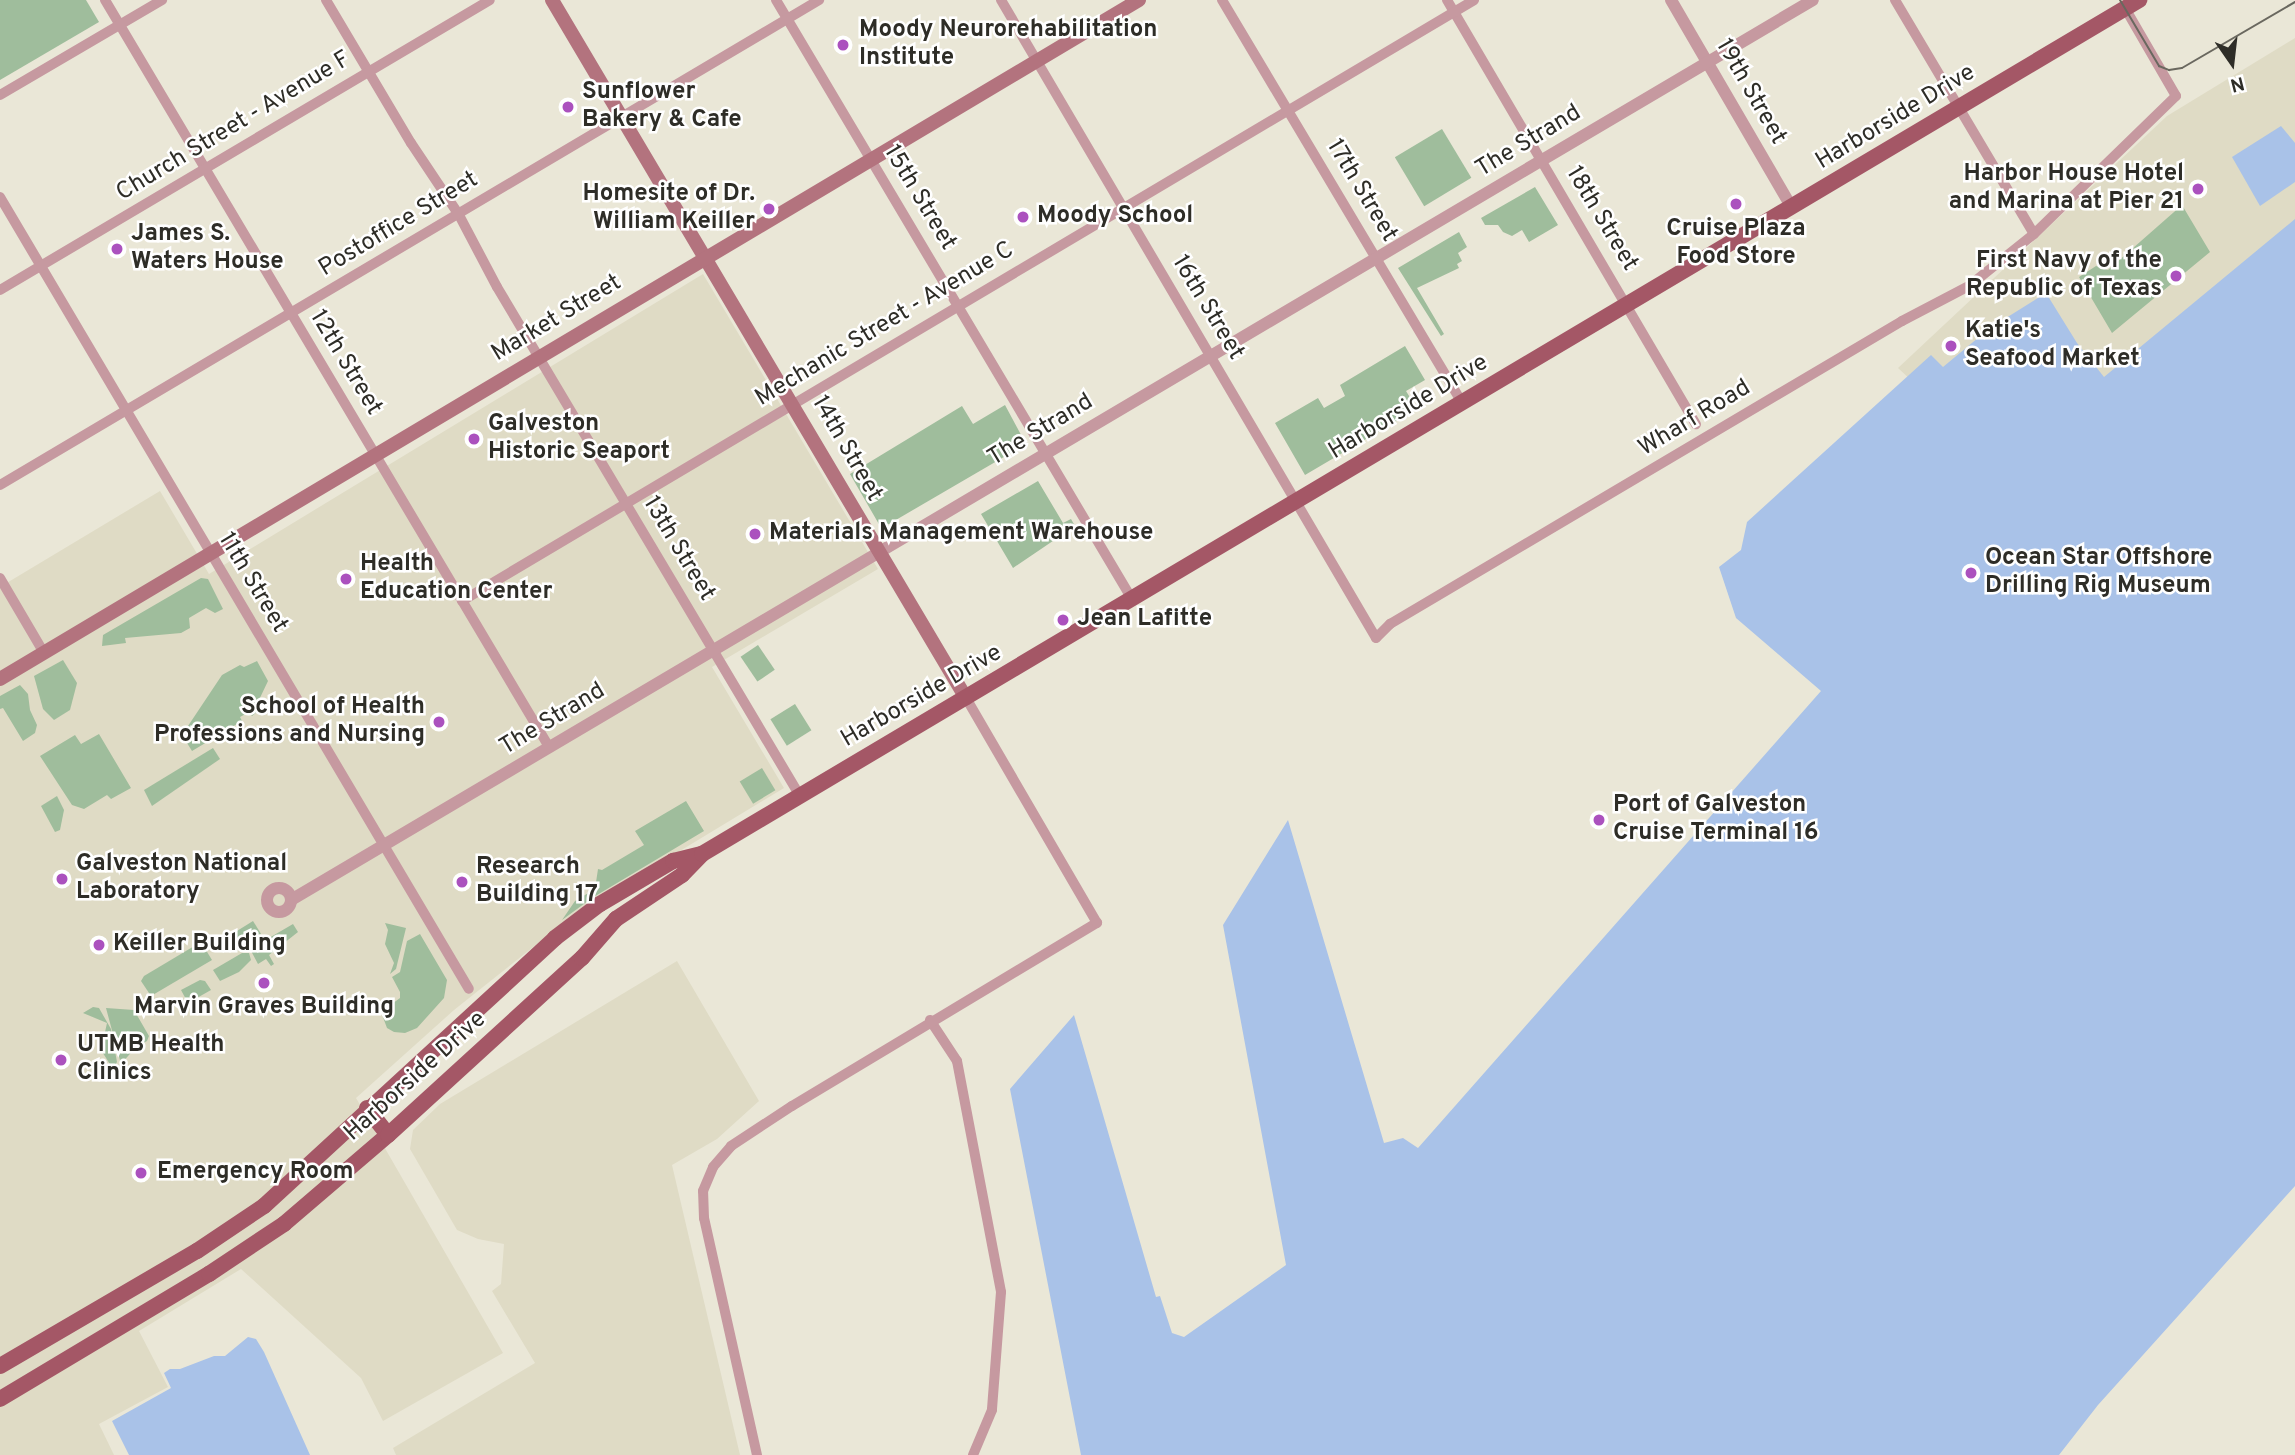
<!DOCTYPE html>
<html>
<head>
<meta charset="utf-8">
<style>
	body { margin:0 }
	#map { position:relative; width:2295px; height:1455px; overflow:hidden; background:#eae7d7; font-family:Overpass,sans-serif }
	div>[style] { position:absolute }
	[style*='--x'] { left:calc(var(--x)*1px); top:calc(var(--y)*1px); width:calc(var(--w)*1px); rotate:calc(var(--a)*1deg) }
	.built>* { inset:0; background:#dfdbc5 }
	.green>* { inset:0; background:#9fbd9c; transform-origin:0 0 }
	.water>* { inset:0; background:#a9c2e8 }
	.minor>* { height:10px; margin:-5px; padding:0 5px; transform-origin:5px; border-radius:5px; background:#c699a0 }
	.tertiary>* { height:12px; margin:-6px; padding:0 6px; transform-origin:6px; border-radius:6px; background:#c699a0 }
	.tertiary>.ring { margin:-6px; padding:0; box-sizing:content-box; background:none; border:12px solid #c699a0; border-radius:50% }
	.secondary>* { height:14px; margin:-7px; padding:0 7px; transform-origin:7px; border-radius:7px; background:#b3737e }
	.primary>* { height:16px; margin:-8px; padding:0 8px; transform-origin:8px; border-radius:8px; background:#a45766 }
	.tram>* { height:2px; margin:-1px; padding:0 1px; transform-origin:1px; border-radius:1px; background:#6a685f }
	.dots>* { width:19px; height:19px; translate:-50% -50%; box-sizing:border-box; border:4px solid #fff; border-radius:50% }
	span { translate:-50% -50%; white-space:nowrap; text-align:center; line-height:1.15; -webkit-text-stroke:5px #fff; paint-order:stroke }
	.poi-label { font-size:24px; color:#2e2d27; font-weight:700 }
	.left { translate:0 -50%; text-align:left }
	.right { translate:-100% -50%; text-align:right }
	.street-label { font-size:24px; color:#2e2d27 }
	.north { position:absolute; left:2197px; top:28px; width:70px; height:70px; -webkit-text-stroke:5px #fff; paint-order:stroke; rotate:166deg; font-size:19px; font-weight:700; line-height:28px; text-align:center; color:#2e2d27 }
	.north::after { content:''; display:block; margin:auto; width:24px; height:32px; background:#2e2d27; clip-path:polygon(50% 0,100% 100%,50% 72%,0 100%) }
</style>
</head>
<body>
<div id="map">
	<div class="built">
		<div style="clip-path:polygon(2295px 38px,2295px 278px,2004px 467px,1898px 368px,2167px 116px)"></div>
		<div style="clip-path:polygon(703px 274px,878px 569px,712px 667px,784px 788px,571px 917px,454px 1010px,356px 1098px,503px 1353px,383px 1421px,361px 1378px,241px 1269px,139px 1331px,168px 1387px,99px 1424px,114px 1455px,0 1455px,0 587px,160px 491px,209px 574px)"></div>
		<div style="clip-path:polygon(677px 961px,759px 1101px,717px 1139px,672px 1165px,740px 1455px,396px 1455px,393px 1448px,535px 1363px,492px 1291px,501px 1284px,504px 1244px,478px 1239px,457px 1230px,410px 1149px,413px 1130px,440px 1104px)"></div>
	</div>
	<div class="green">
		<div style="clip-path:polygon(0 0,86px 0,99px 22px,0 80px)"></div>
		<div style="left:1442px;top:129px;width:57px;height:55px;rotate:59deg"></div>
		<div style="clip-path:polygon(1535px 187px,1558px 225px,1529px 242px,1522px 230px,1512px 236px,1503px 232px,1498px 225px,1485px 225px,1481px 218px)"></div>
		<div style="clip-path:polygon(2182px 205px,2210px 252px,2112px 333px,2079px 277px,2096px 266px,2108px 270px)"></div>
		<div style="clip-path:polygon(1459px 232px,1467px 247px,1458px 253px,1462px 261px,1457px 264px,1459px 268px,1417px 288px,1444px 334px,1441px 336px,1398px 268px)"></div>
		<div style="clip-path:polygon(1405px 346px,1425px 380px,1406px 391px,1417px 409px,1305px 475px,1275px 423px,1318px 398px,1324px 408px,1345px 396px,1340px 385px)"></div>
		<div style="clip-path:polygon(1005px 405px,1026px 444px,889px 524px,880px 526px,850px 474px,962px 406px,973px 424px)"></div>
		<div style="clip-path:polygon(1038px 481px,1063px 523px,1071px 519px,1075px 526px,1013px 568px,981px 514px)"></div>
		<div style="clip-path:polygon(201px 578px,208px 579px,223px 609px,215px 613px,206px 608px,189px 618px,190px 628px,181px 633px,125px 638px,126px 643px,102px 646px,103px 635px)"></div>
		<div style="left:758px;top:645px;width:30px;height:21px;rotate:56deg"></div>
		<div style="clip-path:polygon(63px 660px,77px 683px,70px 710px,54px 720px,43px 709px,34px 676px)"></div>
		<div style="clip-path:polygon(257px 661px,268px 681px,258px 702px,258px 711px,252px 716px,249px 712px,240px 717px,242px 721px,192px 751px,182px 735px,222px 675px,240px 665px,244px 667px)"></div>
		<div style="clip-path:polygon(20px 685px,28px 694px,30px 710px,37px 725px,35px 733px,23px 741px,3px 708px,0 709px,0 696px)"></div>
		<div style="left:795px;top:704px;width:31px;height:29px;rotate:58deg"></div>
		<div style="clip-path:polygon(99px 734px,131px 788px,111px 799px,107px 795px,84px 809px,72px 805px,40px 756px,75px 735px,81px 744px)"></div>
		<div style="clip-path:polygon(213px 748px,220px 759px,152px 806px,144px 790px)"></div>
		<div style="left:762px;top:768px;width:26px;height:26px;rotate:59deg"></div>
		<div style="clip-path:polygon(57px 796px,64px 810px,60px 830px,55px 832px,41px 806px)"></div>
		<div style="clip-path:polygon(686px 801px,704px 831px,592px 898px,562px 920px,575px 901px,595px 889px,598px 869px,602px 870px,644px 845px,635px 831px)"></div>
		<div style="left:253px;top:921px;width:15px;height:26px;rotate:58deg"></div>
		<div style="clip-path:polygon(385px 923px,406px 928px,396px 969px,390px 974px,394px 963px,385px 944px,388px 930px)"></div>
		<div style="clip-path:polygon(293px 924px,298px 932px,269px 955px,274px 964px,271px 966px,266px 959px,258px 964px,250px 949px)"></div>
		<div style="clip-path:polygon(420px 934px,447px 980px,444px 998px,417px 1028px,405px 1033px,394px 1032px,387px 1028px,381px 1012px,400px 998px,400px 992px,392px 977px,400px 972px,407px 941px)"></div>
		<div style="clip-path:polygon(201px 942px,212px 960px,151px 996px,141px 981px,144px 976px)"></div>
		<div style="clip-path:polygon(242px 953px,249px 953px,251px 960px,239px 972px,220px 981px,213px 970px)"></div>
		<div style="clip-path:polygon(200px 980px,205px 981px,211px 990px,188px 1003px,181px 990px)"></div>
		<div style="clip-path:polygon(93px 1007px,99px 1008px,111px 1029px,117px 1062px,113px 1069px,101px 1050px,107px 1023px,83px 1013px)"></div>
		<div style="clip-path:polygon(106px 1008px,134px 1010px,149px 1036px,147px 1041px,136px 1047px,121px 1064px)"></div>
	</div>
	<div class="water">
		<div style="clip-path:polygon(2281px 126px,2295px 143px,2295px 182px,2260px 206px,2232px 157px)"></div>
		<div style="clip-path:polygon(2295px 219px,2295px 1186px,2098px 1405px,2059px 1455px,1081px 1455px,1010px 1089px,1074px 1015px,1156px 1297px,1160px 1296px,1172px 1333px,1184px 1337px,1286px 1265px,1223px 925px,1288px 820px,1384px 1143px,1403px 1138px,1418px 1148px,1821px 691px,1736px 618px,1719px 567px,1741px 550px,1747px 522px,1931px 355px,1943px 367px,1990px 328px,2046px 293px,2077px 343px,2104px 377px)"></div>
		<div style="clip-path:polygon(248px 1337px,256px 1339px,264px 1352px,310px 1455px,129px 1455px,112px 1421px,171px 1388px,164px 1373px,170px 1369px,180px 1369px,214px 1356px,225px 1356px)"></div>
	</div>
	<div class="minor">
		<div style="--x:105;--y:0;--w:869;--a:59.27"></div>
		<div style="--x:326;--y:0;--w:166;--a:59.3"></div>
		<div style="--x:411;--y:143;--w:87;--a:56.3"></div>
		<div style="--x:459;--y:215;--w:81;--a:62.2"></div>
		<div style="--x:497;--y:287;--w:592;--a:59.24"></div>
		<div style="--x:776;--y:0;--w:697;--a:59.28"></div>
		<div style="--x:1001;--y:0;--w:740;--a:59.55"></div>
		<div style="--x:1376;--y:638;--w:20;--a:-45"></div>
		<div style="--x:1390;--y:624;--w:595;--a:-30.62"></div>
		<div style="--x:1902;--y:321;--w:76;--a:-27.6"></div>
		<div style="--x:1969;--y:286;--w:83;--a:-38.7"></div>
		<div style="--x:2034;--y:234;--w:198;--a:-44.2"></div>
		<div style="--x:2176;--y:96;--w:102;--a:-120.1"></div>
		<div style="--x:1222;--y:0;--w:469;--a:59.2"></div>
		<div style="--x:1447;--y:0;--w:492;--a:59.6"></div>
		<div style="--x:1895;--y:0;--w:272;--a:59.3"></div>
		<div style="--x:0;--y:95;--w:188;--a:-30.4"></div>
		<div style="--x:0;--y:197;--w:920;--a:59.37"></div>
		<div style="--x:0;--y:290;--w:569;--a:-30.62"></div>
		<div style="--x:0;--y:485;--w:952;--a:-30.63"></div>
		<div style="--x:0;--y:578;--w:87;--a:59.6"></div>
		<div style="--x:462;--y:601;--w:1177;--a:-30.7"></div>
		<div style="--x:930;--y:1020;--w:49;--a:56.6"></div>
		<div style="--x:957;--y:1061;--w:235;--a:79.2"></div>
		<div style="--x:1001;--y:1292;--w:118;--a:94.4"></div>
		<div style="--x:992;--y:1410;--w:49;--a:112.9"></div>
		<div style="--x:757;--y:1455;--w:243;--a:-102.6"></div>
		<div style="--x:704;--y:1218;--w:27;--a:-92"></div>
		<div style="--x:703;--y:1191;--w:26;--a:-67"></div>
		<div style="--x:713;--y:1167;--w:28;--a:-49"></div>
		<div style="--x:731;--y:1146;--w:73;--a:-33.3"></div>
		<div style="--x:792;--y:1106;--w:356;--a:-31"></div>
		<div style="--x:1097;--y:923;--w:260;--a:-120.2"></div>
	</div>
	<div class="tertiary">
		<div style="--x:1671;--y:0;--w:238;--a:59.8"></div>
		<div class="ring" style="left:267px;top:888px;width:12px;height:12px"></div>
		<div style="--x:291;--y:900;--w:1768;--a:-30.6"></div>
	</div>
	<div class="secondary">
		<div style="--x:552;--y:0;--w:812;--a:59.33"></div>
		<div style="--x:0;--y:679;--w:1326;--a:-30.8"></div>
	</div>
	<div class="primary">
		<div style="--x:367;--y:1108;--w:34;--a:52"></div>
		<div style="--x:0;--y:1366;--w:228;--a:-30.3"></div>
		<div style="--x:197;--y:1251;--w:81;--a:-33.9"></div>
		<div style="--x:264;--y:1206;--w:396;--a:-42.6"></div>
		<div style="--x:555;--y:938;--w:56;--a:-37.1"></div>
		<div style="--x:600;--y:904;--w:85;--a:-30.5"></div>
		<div style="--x:673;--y:861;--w:30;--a:-14"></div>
		<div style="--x:0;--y:1399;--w:244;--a:-30.9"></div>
		<div style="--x:209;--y:1274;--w:90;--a:-33.7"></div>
		<div style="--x:284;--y:1224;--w:137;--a:-40.6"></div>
		<div style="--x:388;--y:1135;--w:263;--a:-42.4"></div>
		<div style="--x:582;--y:958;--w:52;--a:-48.9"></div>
		<div style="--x:616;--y:919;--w:79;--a:-33.7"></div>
		<div style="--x:682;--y:875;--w:29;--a:-46"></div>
		<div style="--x:702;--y:854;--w:1672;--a:-30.72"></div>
	</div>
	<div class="tram">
		<div style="--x:2120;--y:0;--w:77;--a:59.4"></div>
		<div style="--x:2159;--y:66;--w:11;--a:22"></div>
		<div style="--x:2169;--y:70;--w:13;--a:-9"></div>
		<div style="--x:2182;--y:68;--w:131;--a:-30.3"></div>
	</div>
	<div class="dots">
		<div style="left:843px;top:45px;background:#ab51be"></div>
		<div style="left:568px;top:107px;background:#ab51be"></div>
		<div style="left:2198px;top:189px;background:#ab51be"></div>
		<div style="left:1736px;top:204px;background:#ab51be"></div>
		<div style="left:769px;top:209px;background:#ab51be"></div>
		<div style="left:1023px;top:217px;background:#ab51be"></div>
		<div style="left:117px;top:249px;background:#ab51be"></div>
		<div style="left:2176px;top:276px;background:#ab51be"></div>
		<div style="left:1951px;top:346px;background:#ab51be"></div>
		<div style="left:474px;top:439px;background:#ab51be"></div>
		<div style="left:755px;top:534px;background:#ab51be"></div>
		<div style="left:1971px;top:573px;background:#ab51be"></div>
		<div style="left:346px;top:579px;background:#ab51be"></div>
		<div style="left:1063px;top:620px;background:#ab51be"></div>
		<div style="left:439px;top:722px;background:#ab51be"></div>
		<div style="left:1599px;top:820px;background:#ab51be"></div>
		<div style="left:62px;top:879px;background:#ab51be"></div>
		<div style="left:462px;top:882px;background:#ab51be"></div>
		<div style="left:99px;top:945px;background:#ab51be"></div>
		<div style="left:264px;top:983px;background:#ab51be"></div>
		<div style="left:61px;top:1060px;background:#ab51be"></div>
		<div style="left:141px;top:1173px;background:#ab51be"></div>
	</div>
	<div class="poi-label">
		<span class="left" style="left:859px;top:45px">Moody Neurorehabilitation<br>Institute</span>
		<span class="left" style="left:582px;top:107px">Sunflower<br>Bakery &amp; Cafe</span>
		<span class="right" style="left:2184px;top:189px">Harbor House Hotel<br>and Marina at Pier 21</span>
		<span class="right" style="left:755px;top:209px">Homesite of Dr.<br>William Keiller</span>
		<span class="left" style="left:1037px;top:217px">Moody School</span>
		<span style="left:1736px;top:244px">Cruise Plaza<br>Food Store</span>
		<span class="left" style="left:131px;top:249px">James S.<br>Waters House</span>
		<span class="right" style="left:2162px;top:276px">First Navy of the<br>Republic of Texas</span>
		<span class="left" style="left:1965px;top:346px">Katie's<br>Seafood Market</span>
		<span class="left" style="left:488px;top:439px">Galveston<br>Historic Seaport</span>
		<span class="left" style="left:769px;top:534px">Materials Management Warehouse</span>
		<span class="left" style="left:1985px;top:573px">Ocean Star Offshore<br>Drilling Rig Museum</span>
		<span class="left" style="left:360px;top:579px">Health<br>Education Center</span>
		<span class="left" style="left:1077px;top:620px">Jean Lafitte</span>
		<span class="right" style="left:425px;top:722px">School of Health<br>Professions and Nursing</span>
		<span class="left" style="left:1613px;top:820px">Port of Galveston<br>Cruise Terminal 16</span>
		<span class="left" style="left:76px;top:879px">Galveston National<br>Laboratory</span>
		<span class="left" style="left:476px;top:882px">Research<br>Building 17</span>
		<span class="left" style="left:113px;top:945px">Keiller Building</span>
		<span style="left:264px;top:1008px">Marvin Graves Building</span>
		<span class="left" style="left:77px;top:1060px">UTMB Health<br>Clinics</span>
		<span class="left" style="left:157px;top:1173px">Emergency Room</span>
	</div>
	<div class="street-label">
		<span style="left:1750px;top:92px;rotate:60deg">19th Street</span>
		<span style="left:1896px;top:118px;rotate:-31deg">Harborside Drive</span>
		<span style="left:234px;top:127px;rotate:-31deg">Church Street - Avenue F</span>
		<span style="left:1529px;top:142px;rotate:-31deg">The Strand</span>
		<span style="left:1361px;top:191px;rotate:59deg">17th Street</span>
		<span style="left:919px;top:198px;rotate:59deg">15th Street</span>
		<span style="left:1601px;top:219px;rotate:59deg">18th Street</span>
		<span style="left:399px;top:225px;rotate:-31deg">Postoffice Street</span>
		<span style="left:1207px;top:308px;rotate:59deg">16th Street</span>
		<span style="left:557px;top:319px;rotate:-31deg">Market Street</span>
		<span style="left:885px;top:325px;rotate:-31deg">Mechanic Street - Avenue C</span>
		<span style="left:345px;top:363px;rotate:59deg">12th Street</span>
		<span style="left:1409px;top:408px;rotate:-31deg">Harborside Drive</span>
		<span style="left:1695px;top:419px;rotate:-31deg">Wharf Road</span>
		<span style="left:1041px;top:431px;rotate:-31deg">The Strand</span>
		<span style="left:846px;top:449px;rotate:60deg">14th Street</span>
		<span style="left:678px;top:549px;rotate:59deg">13th Street</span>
		<span style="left:252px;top:583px;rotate:59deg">11th Street</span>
		<span style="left:922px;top:697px;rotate:-30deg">Harborside Drive</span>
		<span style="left:553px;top:720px;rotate:-31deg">The Strand</span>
		<span style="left:416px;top:1077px;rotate:-42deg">Harborside Drive</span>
	</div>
	<div class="north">N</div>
</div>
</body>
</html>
